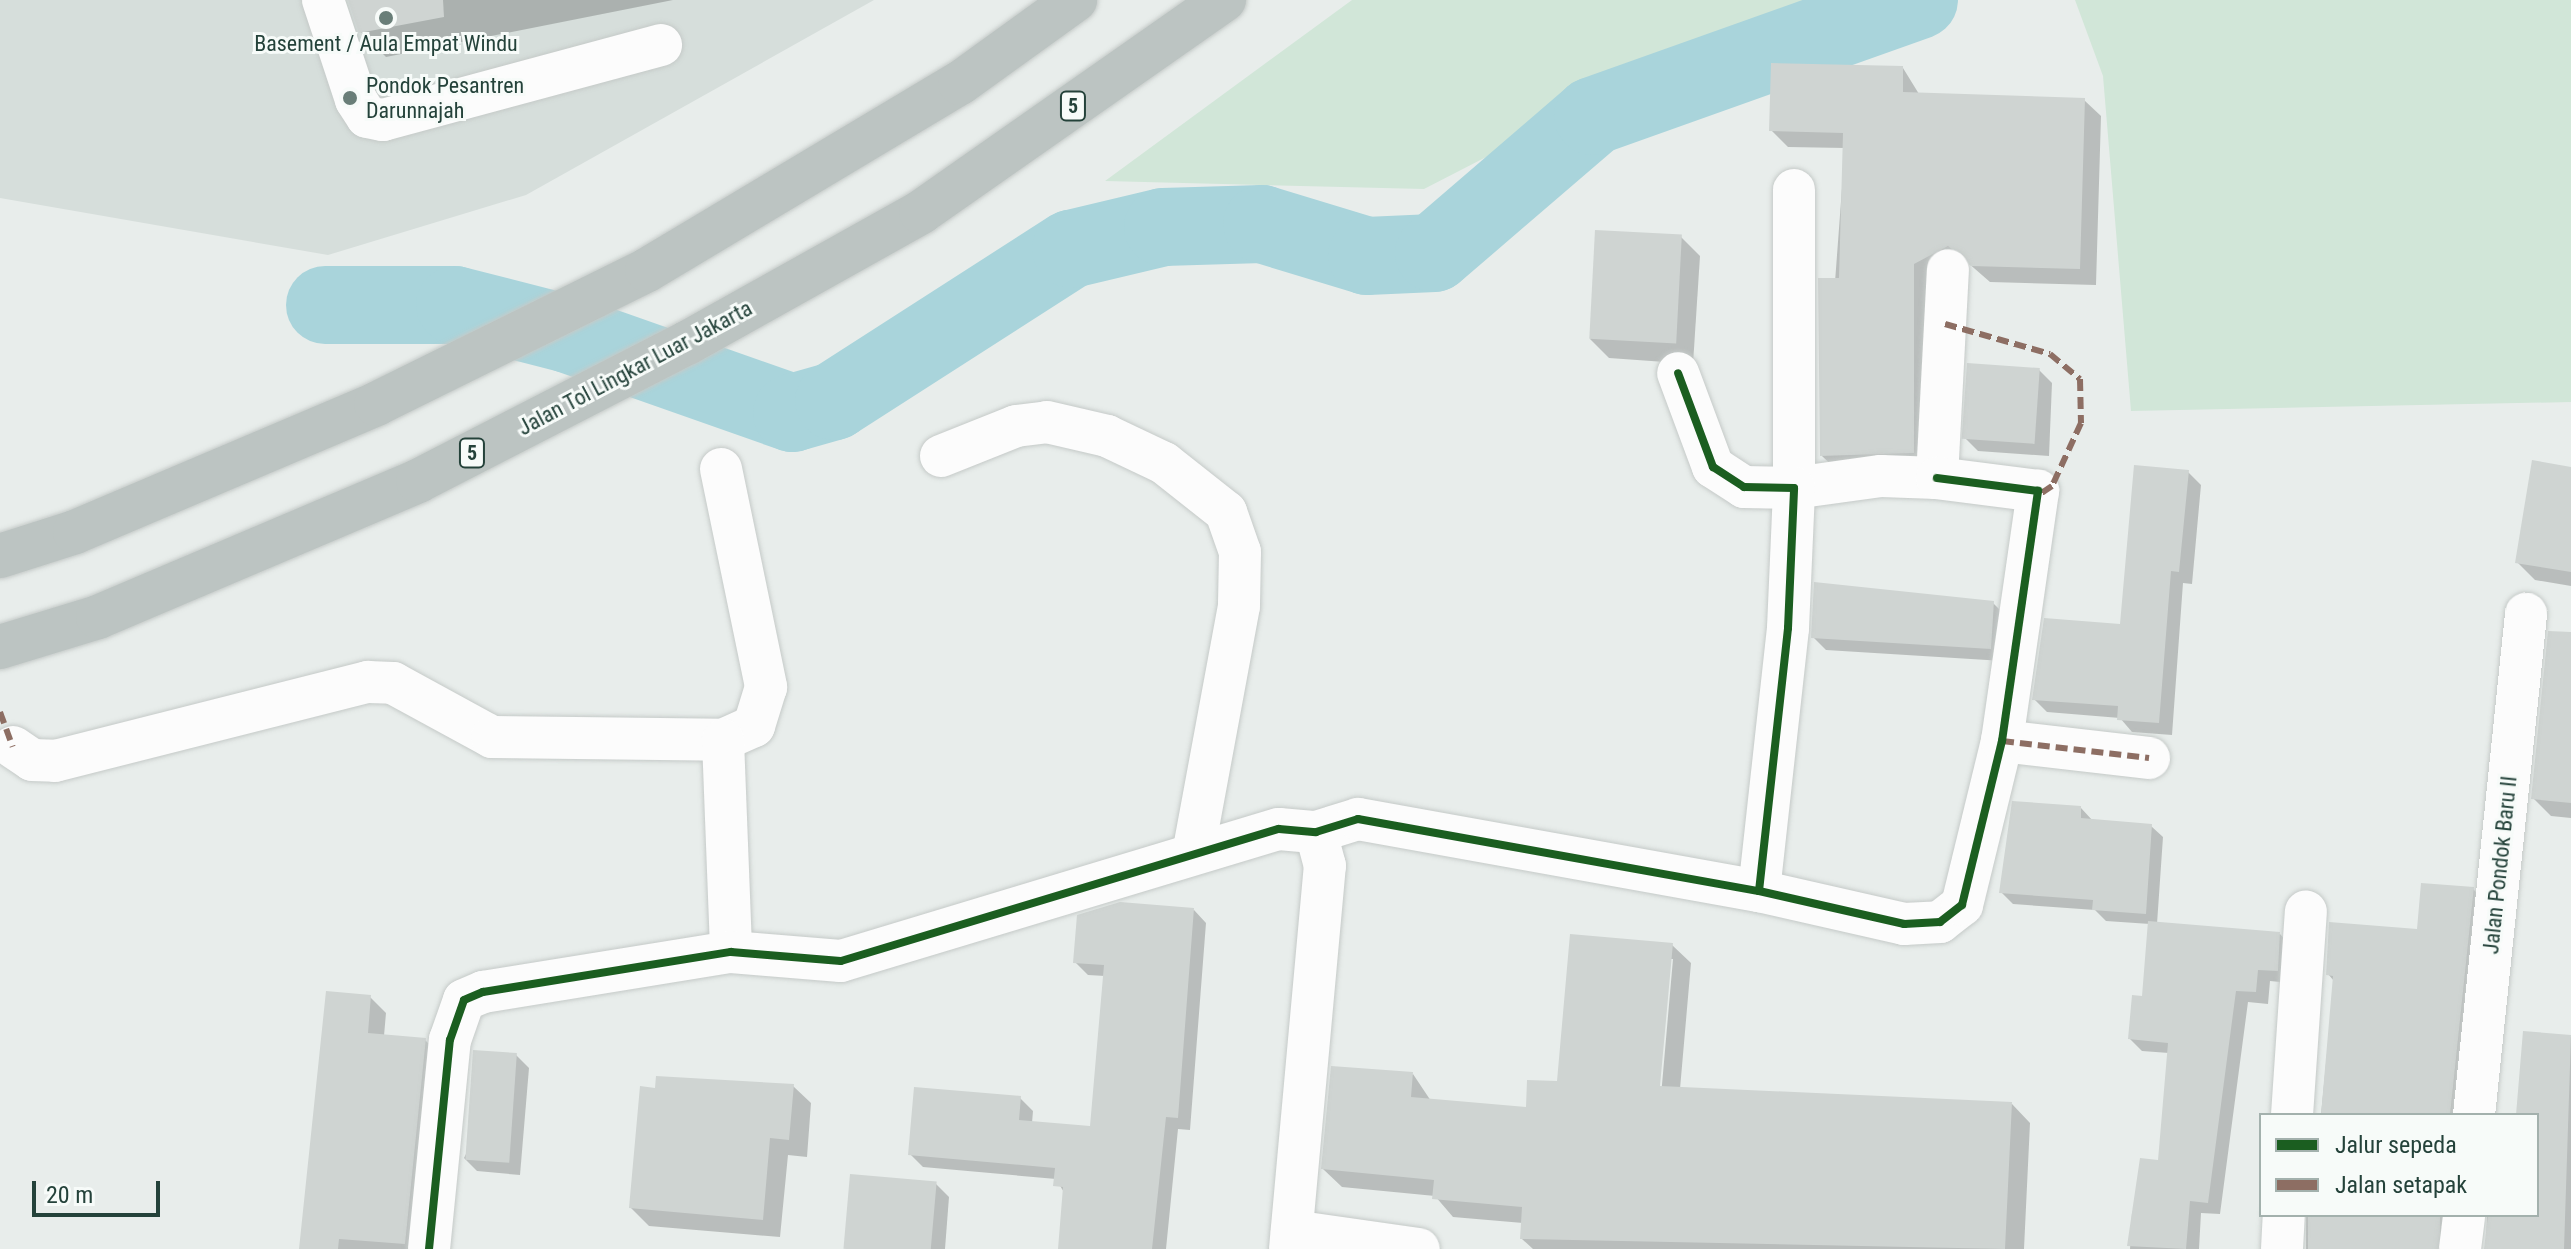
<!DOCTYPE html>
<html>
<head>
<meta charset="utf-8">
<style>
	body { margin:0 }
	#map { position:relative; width:2571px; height:1249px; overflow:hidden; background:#e8edeb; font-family:"Roboto Condensed",sans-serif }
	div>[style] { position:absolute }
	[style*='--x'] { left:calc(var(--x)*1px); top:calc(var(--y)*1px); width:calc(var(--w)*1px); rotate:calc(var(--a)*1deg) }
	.built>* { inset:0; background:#d6dedb }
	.green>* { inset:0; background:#d1e6d8 }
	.shadow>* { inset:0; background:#0003; transform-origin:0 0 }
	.river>* { height:78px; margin:-39px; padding:0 39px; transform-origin:39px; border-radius:39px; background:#a9d4db }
	.building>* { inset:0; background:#cfd4d2; transform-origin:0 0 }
	.roads { filter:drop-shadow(0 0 2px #c5cac8) drop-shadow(0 0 2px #c5cac8) }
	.minor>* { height:42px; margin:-21px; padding:0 21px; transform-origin:21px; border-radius:21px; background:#fcfcfc }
	.highway>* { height:44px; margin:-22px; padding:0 22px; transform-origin:22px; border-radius:22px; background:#bcc4c2 }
	.quiet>* { height:6px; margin-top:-3px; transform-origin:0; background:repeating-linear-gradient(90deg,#8d6e63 0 12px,transparent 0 18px) }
	.cycleway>* { height:8px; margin:-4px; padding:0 4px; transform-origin:4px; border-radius:4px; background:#1b5e20 }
	.dots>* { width:22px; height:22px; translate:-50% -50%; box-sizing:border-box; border:4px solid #f7fbf9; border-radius:50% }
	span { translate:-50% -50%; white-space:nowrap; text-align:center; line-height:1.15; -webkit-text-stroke:6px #f7fbf9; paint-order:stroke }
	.shield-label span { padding:2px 6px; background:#f7fbf9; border:2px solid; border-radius:6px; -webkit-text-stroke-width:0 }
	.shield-label { font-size:20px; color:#24423a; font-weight:700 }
	.poi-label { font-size:22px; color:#24423a }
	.left { translate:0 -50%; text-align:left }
	.street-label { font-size:22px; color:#24423a }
	.legend { position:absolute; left:2259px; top:1113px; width:280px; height:104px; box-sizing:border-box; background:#f7fbf9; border:2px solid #a3b1ad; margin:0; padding:10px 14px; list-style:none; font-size:24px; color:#24423a }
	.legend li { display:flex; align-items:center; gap:16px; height:40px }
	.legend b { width:40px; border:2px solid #a3b1ad }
	.scale { position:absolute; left:32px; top:1181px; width:128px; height:36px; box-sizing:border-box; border:4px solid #24423a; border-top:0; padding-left:10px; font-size:24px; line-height:28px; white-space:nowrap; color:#24423a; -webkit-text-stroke:6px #f7fbf9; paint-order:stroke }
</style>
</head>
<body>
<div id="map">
	<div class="built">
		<div style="clip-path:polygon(0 0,874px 0,526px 195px,328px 255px,0 198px)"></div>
	</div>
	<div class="green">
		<div style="clip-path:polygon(1352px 0,1814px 0,1760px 16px,1424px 189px,1105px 181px)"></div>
		<div style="clip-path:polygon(2075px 0,2571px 0,2571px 402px,2131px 411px,2103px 76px)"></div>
	</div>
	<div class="shadow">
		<div style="clip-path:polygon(350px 0,673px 0,386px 57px,361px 32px)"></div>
		<div style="clip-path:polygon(1903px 68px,1919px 94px,2084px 100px,2101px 116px,2096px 285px,1990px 282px,1967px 262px,1930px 469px,1839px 472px,1822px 456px,1845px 148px,1788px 147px,1771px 130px)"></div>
		<div style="clip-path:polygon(1681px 237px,1700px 256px,1693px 364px,1609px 358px,1590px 339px)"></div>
		<div style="clip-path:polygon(2039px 370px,2052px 383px,2049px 456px,1978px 451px,1965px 438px)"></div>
		<div style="clip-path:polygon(2571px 469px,2571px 586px,2535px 580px,2517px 562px)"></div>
		<div style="clip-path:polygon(2188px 472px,2201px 485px,2192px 584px,2183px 583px,2172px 735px,2132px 732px,2120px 718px,2047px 712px,2034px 699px,2122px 626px)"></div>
		<div style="clip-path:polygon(1993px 603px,2006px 616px,2003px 661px,1826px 650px,1813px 637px)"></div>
		<div style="clip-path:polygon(2571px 659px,2571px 818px,2551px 816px,2533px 798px)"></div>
		<div style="clip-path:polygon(2081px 808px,2093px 821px,2151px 826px,2163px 837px,2157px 924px,2280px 934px,2292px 947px,2290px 983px,2270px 981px,2268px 1004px,2248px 1002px,2220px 1214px,2201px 1213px,2199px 1249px,2130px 1249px,2132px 1213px,2160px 1162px,2169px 1053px,2142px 1051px,2130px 1039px,2144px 998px,2150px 924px,2106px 921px,2095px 910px,2013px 904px,2001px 892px)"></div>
		<div style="clip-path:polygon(2473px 889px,2490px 906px,2470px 1115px,2321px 1115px,2334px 981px,2328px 974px,2418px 931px)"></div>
		<div style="clip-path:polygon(1194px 910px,1206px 923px,1190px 1130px,1178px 1129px,1166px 1249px,1060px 1249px,1065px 1194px,1056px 1179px,923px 1167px,910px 1154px,1020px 1098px,1033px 1111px,1032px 1123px,1092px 1128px,1105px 976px,1088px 975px,1075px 962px)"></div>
		<div style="clip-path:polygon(evenodd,1672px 945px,1691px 963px,1680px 1089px,2012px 1104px,2030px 1123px,2024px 1249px,1533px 1249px,1522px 1239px,1523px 1223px,1453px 1217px,1435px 1196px,1342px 1187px,1323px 1169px,1413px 1074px,1431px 1101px,1528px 1109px,1559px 1083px,1672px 945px,1669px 959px,1673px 959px,1661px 1096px,1657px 1096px,1669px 959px)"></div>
		<div style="clip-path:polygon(370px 997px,386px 1013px,384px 1036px,425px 1040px,441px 1056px,422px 1249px,301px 1249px)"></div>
		<div style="clip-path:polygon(2525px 1033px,2571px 1037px,2571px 1249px,2486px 1249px,2487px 1215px,2537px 1215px,2537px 1115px,2518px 1115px)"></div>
		<div style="clip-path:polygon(516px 1055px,529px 1068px,520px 1175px,477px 1171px,464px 1158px)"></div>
		<div style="clip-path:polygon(793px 1086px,811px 1103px,807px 1157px,788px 1155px,780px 1237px,649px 1226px,631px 1208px)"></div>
		<div style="clip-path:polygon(936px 1184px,949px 1197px,945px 1249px,846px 1249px)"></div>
		<div style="left:2306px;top:1215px;width:163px;height:34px"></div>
	</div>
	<div class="river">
		<div style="--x:325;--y:305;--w:130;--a:0"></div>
		<div style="--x:455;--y:305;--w:117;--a:14.4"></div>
		<div style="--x:568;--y:334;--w:238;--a:19.4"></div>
		<div style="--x:792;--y:413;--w:44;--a:-15.9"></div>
		<div style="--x:834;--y:401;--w:282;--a:-32.7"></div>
		<div style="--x:1071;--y:249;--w:95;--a:-13.4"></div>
		<div style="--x:1163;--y:227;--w:99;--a:-1.7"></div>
		<div style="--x:1262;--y:224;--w:110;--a:16.9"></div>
		<div style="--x:1367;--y:256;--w:67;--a:-2.6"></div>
		<div style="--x:1434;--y:253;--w:210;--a:-40.7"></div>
		<div style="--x:1593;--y:116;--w:346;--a:-19.6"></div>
	</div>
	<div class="building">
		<div style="clip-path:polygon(348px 0,443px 0,444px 17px,359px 33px)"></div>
		<div style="clip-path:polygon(1771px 63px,1903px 66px,1903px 92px,2085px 98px,2080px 269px,1971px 266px,1948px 246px,1914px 264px,1914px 453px,1820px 456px,1818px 278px,1839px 278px,1843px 133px,1769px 131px)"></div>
		<div style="left:1595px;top:230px;width:87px;height:109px;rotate:3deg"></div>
		<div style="left:1967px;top:363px;width:73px;height:76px;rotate:4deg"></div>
		<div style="clip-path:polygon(2532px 460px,2571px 467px,2571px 572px,2515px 563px)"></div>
		<div style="clip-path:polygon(2134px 465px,2189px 470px,2179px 572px,2171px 571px,2159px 723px,2117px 720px,2118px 706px,2032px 700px,2044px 618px,2120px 624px)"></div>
		<div style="clip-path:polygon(1814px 582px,1994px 601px,1991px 649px,1811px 638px)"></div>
		<div style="clip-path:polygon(2548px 631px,2571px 632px,2571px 803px,2531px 799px)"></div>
		<div style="clip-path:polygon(2012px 801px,2081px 806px,2081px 818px,2152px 824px,2146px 914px,2092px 910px,2093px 900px,1999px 893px)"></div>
		<div style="clip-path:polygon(2421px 883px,2474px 887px,2450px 1115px,2321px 1115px,2333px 976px,2326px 975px,2329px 922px,2417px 929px)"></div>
		<div style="clip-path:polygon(1120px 902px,1194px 908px,1178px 1118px,1166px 1117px,1152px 1249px,1058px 1249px,1063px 1187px,1053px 1186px,1055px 1168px,908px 1155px,914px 1087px,1021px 1096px,1019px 1120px,1090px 1126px,1104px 965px,1073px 963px,1077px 915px)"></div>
		<div style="clip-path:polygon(2148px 921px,2280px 932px,2278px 971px,2258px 970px,2256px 992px,2236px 991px,2208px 1203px,2190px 1201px,2186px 1249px,2127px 1246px,2140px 1158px,2158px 1160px,2168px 1043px,2128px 1039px,2132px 995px,2142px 996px)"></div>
		<div style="clip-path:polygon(1570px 934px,1673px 943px,1660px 1086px,2012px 1102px,2005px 1249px,1520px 1239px,1522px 1207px,1432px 1199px,1434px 1180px,1321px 1169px,1331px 1066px,1413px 1072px,1411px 1097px,1526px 1107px,1527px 1080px,1557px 1081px)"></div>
		<div style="clip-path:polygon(326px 991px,371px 995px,368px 1033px,426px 1038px,405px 1244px,339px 1239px,338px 1249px,299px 1249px)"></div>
		<div style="clip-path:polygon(2523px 1031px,2571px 1035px,2564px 1249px,2484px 1249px,2488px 1215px,2537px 1215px,2537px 1115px,2516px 1115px)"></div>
		<div style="left:473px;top:1050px;width:44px;height:110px;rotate:4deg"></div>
		<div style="clip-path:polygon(656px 1076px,794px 1084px,789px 1140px,770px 1138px,763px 1220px,629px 1208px,640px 1086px,655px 1088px)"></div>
		<div style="left:850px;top:1174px;width:87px;height:75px;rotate:5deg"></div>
		<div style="left:2308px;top:1215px;width:132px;height:34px"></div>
	</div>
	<div class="roads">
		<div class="minor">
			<div style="--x:323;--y:0;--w:105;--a:71.7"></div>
			<div style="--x:356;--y:100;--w:20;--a:57"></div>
			<div style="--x:367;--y:117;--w:16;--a:11"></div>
			<div style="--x:383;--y:120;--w:288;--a:-15.1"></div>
			<div style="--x:1794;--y:190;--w:298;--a:90"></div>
			<div style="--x:1794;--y:488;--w:88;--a:-7.9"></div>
			<div style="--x:1881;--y:476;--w:56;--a:2"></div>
			<div style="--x:1937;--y:478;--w:208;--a:-87"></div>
			<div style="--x:941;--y:456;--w:81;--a:-21.8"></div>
			<div style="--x:1016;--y:426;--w:31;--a:-7"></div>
			<div style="--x:1047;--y:422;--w:62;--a:13.1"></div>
			<div style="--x:1107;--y:436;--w:63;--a:25.3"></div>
			<div style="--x:1164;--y:463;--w:79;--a:38.3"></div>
			<div style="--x:1226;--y:512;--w:42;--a:70.7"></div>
			<div style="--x:1240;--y:552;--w:54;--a:91.1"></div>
			<div style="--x:1239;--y:606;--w:252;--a:100.5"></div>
			<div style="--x:721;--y:469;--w:223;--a:78.3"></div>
			<div style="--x:766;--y:687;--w:41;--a:107.1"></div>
			<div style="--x:754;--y:726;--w:34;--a:156"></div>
			<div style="--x:2002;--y:741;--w:148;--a:6.6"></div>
			<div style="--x:13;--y:747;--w:23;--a:34"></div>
			<div style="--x:32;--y:760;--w:23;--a:2"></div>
			<div style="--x:55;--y:761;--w:323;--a:-14.2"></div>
			<div style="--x:368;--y:682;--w:25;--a:2"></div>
			<div style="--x:393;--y:683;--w:113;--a:28.6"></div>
			<div style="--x:492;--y:737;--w:231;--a:0.7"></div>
			<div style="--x:723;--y:740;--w:212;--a:87.8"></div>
			<div style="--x:1759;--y:891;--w:149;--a:12.8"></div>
			<div style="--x:1904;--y:924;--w:36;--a:-3"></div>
			<div style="--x:1940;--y:922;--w:28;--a:-38"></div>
			<div style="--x:1962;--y:905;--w:169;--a:-76.3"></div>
			<div style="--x:2002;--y:741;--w:253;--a:-81.8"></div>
			<div style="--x:2038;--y:491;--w:102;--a:-172.7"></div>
			<div style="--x:2292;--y:1115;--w:204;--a:-86.1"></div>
			<div style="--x:2474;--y:1115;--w:504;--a:-84.07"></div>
			<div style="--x:1292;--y:1231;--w:128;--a:8.1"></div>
			<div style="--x:429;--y:1249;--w:210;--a:-84.3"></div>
			<div style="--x:450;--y:1040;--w:42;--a:-70.7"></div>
			<div style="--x:464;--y:1000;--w:21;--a:-23"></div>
			<div style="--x:483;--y:992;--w:251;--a:-9.2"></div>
			<div style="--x:731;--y:952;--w:110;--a:4.7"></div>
			<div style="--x:841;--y:961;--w:457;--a:-16.8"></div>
			<div style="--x:1279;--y:829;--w:37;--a:5"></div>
			<div style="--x:1316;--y:832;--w:44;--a:-17.2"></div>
			<div style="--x:1358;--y:819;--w:407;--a:10.2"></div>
			<div style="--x:1759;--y:891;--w:265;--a:-83.7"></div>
			<div style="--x:1788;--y:628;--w:140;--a:-87.5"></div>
			<div style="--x:1794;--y:488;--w:50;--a:-178.9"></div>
			<div style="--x:1744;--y:487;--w:37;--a:-147"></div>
			<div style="--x:1713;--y:467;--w:100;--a:-110.4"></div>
			<div style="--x:1290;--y:1249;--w:385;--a:-84.8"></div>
			<div style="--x:1325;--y:866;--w:35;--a:-105"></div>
			<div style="--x:2282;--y:1249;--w:34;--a:-87"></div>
			<div style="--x:2460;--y:1249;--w:34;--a:-83"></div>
		</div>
		<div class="highway">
			<div style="--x:0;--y:556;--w:79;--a:-17.7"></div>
			<div style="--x:75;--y:532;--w:327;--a:-23"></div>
			<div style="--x:376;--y:404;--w:302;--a:-26.3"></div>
			<div style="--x:647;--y:270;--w:365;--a:-30.9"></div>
			<div style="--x:960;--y:83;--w:142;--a:-35.8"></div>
			<div style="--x:0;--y:647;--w:102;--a:-17"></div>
			<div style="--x:98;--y:617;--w:348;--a:-23"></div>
			<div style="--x:418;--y:481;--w:302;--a:-27.2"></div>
			<div style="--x:687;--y:343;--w:268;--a:-29.2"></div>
			<div style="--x:921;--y:212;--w:370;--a:-35"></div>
		</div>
	</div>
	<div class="quiet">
		<div style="--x:1945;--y:324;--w:109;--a:15.9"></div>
		<div style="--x:2050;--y:354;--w:39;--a:40"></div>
		<div style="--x:2080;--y:379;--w:44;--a:88.7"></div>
		<div style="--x:2081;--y:423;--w:69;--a:114.7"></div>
		<div style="--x:2052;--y:486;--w:18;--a:146"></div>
		<div style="--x:0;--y:712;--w:37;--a:70"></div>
		<div style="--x:2002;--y:741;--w:148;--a:6.6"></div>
	</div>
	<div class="cycleway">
		<div style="--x:1759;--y:891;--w:149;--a:12.8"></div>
		<div style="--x:1904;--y:924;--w:36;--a:-3"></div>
		<div style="--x:1940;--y:922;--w:28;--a:-38"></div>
		<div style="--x:1962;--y:905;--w:169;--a:-76.3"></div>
		<div style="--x:2002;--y:741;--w:253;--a:-81.8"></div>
		<div style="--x:2038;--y:491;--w:102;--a:-172.7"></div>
		<div style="--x:429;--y:1249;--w:210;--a:-84.3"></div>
		<div style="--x:450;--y:1040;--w:42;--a:-70.7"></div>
		<div style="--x:464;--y:1000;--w:21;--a:-23"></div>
		<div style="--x:483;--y:992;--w:251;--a:-9.2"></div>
		<div style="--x:731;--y:952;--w:110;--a:4.7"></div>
		<div style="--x:841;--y:961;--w:457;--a:-16.8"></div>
		<div style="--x:1279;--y:829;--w:37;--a:5"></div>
		<div style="--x:1316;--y:832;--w:44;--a:-17.2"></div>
		<div style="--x:1358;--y:819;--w:407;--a:10.2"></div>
		<div style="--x:1759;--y:891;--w:265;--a:-83.7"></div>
		<div style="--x:1788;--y:628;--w:140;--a:-87.5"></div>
		<div style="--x:1794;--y:488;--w:50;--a:-178.9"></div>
		<div style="--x:1744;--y:487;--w:37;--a:-147"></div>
		<div style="--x:1713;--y:467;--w:100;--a:-110.4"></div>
	</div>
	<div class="dots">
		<div style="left:386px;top:18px;background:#697e78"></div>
		<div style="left:350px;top:98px;background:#697e78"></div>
	</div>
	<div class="shield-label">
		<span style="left:1073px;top:106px">5</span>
		<span style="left:472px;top:453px">5</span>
	</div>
	<div class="poi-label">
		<span style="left:386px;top:44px">Basement / Aula Empat Windu</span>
		<span class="left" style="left:366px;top:98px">Pondok Pesantren<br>Darunnajah</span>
	</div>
	<div class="street-label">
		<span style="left:635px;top:368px;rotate:-28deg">Jalan Tol Lingkar Luar Jakarta</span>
		<span style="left:2500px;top:865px;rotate:-84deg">Jalan Pondok Baru II</span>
	</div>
	<ul class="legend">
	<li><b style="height:10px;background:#1b5e20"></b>Jalur sepeda</li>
	<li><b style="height:10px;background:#8d6e63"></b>Jalan setapak</li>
	</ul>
	<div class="scale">20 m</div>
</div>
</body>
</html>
